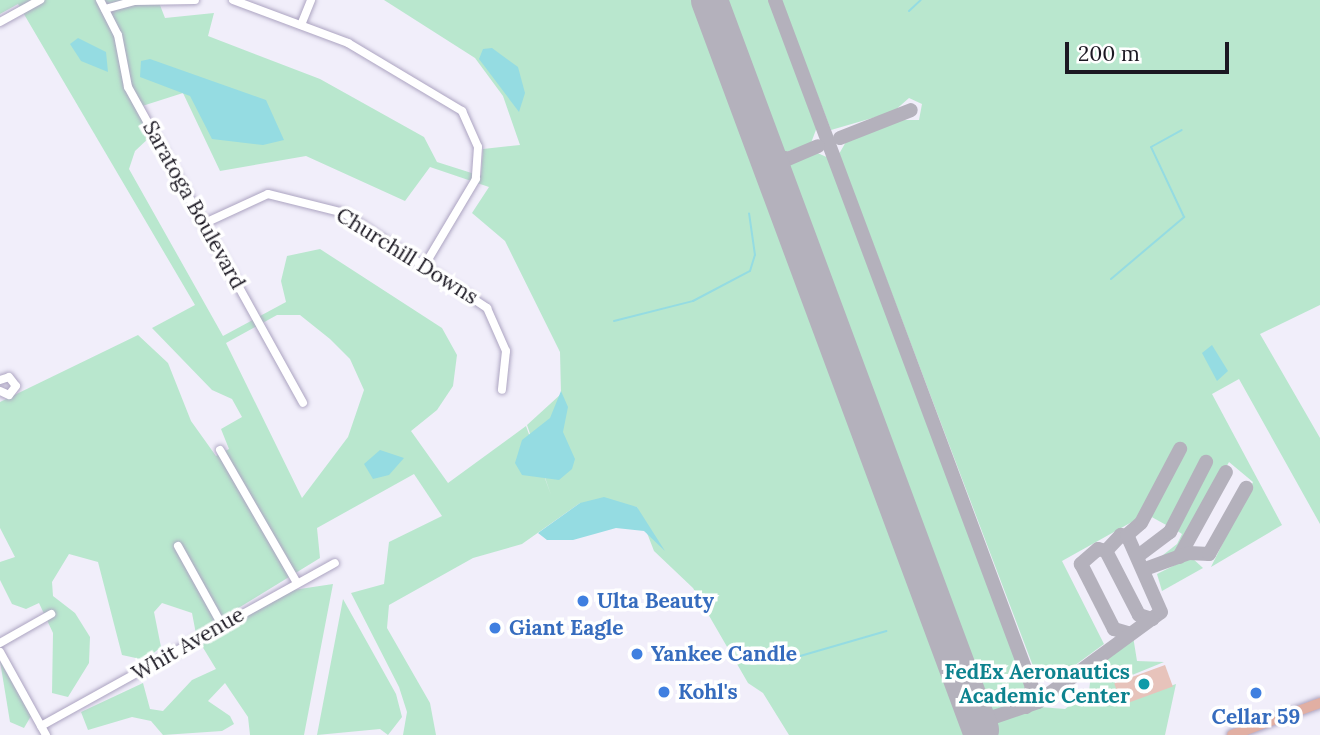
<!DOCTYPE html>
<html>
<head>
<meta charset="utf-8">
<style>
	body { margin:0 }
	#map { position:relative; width:1320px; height:735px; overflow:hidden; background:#f1eefa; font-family:Lora,serif }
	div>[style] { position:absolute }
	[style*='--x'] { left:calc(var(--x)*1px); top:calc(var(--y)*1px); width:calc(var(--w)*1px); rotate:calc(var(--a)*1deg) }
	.green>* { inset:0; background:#b9e7ce }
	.water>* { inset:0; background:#95dce2 }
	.stream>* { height:2px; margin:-1px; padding:0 1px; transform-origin:1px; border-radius:1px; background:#95dce2 }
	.taxiway>* { height:14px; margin:-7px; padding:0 7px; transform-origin:7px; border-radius:7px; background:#b4b1bc }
	.runway>* { height:37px; margin:-18.5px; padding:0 18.5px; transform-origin:18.5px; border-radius:18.5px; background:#b4b1bc }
	.building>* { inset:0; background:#e7c3bb; transform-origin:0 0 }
	.roads { filter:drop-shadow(0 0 2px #aca4c1) drop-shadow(0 0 2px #aca4c1) }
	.minor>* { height:8px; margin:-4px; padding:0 4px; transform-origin:4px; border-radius:4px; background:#fff }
	.major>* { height:10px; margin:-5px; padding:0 5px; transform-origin:5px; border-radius:5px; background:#e1afa3 }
	.dots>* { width:19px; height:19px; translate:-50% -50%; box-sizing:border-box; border:4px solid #fff; border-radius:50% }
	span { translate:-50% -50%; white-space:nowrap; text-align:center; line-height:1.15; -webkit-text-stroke:7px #fff; paint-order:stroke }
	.street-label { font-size:21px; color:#1b1822 }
	.shop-label { font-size:21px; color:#366cbe; font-weight:700 }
	.left { translate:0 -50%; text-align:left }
	.culture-label { font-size:21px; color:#0d838f; font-weight:700 }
	.right { translate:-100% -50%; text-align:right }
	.scale { position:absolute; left:1065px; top:42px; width:164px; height:32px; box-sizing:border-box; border:4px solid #1b1822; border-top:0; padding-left:9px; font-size:21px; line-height:24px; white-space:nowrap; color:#1b1822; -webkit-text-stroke:5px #fff; paint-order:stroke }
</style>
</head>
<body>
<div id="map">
	<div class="green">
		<div style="clip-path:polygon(evenodd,0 0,158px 0,165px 18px,214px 13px,208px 36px,320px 79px,424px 137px,437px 162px,481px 176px,483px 149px,520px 145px,503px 96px,475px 58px,384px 0,700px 0,973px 731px,1040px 707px,1065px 709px,1089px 691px,1092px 667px,1133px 636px,1137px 661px,1164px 662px,1115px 682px,1122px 703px,1176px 684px,1165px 735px,789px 735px,763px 693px,748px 683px,693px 588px,654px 551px,637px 507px,580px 503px,522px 544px,473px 558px,389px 605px,387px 628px,430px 703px,436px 735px,403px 735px,407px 712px,399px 687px,351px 593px,384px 584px,389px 542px,442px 516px,414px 474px,317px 528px,320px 558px,196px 634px,192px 613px,162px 603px,154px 612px,161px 647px,145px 660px,122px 655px,98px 562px,69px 554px,52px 582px,53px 596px,75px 613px,90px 637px,89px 663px,68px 697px,52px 693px,53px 633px,39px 603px,26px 609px,12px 604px,0 580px,0 562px,15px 557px,0 528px,0 402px,138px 335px,168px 363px,191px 421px,216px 456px,229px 449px,221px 429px,242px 417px,232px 399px,212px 390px,152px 328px,195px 305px,18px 4px,0 14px,0 0,183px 93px,220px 171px,306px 156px,405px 201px,430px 167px,489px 187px,472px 213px,505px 241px,560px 352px,561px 394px,527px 425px,551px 495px,526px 426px,448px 483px,411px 431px,437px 410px,453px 386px,457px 355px,442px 328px,320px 249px,287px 256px,281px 281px,286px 302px,223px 336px,129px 169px,135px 151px,151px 136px,136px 108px,183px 93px,0 0,277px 315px,300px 315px,330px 339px,350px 359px,364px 390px,348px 437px,302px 498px,226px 343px,277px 315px)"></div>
		<div style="clip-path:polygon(717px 0,770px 0,817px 127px,811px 143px,783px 153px,770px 144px)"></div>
		<div style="clip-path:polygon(781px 0,1320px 0,1320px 305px,1260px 334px,1320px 438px,1320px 524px,1239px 379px,1212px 394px,1282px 525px,1211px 567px,1253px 482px,1229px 462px,1181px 549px,1149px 566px,1177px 544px,1182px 534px,1173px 528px,1208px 462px,1168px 526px,1148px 515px,1183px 449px,1178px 446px,1139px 518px,1062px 561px,1104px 644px,1059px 677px,1036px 674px,839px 154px,847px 140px,899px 120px,919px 120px,922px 104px,909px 98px,893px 112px,831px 130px)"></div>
		<div style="clip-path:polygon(815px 152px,829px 158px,1026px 687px,1023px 702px,995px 713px,980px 705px,782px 175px,787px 163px)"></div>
		<div style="clip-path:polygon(1191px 557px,1203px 568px,1162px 591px,1157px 574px)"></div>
		<div style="clip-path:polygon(333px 584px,304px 735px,250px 735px,248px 717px,225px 683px,208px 701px,230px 716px,234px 724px,222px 731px,163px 735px,151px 721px,132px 717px,88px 730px,81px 712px,143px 683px,150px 709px,163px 711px,192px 680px,216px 669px,199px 641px,293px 590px)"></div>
		<div style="clip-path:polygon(343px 599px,396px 694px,402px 717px,388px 735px,380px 729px,317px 735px)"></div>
		<div style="clip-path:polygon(0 661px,31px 716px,24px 728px,10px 722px)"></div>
	</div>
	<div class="water">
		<div style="clip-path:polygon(78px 38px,106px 52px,108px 72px,81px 61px,70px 44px)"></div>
		<div style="clip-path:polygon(492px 48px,518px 67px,525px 93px,519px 112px,479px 59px,483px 49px)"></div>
		<div style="clip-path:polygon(150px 59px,266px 100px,284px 140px,263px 145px,212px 139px,190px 96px,140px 77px,141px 61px)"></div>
		<div style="clip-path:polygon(1212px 345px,1228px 371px,1217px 381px,1202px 353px)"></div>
		<div style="clip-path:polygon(561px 391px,568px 407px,563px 432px,575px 459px,572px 469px,559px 480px,522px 475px,515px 463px,522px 440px,550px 418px)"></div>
		<div style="clip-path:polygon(380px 450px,404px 458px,389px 475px,373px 479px,364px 464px)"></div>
		<div style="clip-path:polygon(604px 497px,637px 507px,665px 551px,644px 531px,616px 528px,573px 540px,547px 540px,538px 533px,580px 503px)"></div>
	</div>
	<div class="stream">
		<div style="--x:909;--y:11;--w:16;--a:-43"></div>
		<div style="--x:1111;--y:279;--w:96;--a:-40.3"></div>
		<div style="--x:1184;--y:217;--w:77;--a:-115.2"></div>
		<div style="--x:1151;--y:147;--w:35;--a:-29"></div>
		<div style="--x:614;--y:321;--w:81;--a:-14.2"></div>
		<div style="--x:693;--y:301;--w:64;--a:-27.8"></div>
		<div style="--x:750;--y:271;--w:17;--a:-73"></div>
		<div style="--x:755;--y:255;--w:42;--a:-98.1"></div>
		<div style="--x:776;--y:663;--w:115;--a:-16.2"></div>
	</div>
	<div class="taxiway">
		<div style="--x:775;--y:0;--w:733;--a:69.49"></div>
		<div style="--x:1032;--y:687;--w:21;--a:107"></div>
		<div style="--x:840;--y:138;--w:76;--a:-21.5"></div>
		<div style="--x:761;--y:141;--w:17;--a:57"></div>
		<div style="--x:770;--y:155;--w:16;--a:11"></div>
		<div style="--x:776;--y:182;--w:22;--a:-72"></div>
		<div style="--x:783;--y:161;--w:38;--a:-23"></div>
		<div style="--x:1128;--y:538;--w:8;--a:-157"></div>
		<div style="--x:1121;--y:535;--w:22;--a:133"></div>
		<div style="--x:1106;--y:551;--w:72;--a:62.7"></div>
		<div style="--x:1139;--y:615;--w:14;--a:17"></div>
		<div style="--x:1106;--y:551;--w:8;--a:-166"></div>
		<div style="--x:1098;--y:549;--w:23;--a:139"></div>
		<div style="--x:1081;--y:564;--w:73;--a:63.1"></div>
		<div style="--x:1114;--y:629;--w:15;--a:16"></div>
		<div style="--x:1138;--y:556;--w:40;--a:-37"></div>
		<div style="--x:1170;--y:532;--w:79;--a:-62.8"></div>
		<div style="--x:1179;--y:557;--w:97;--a:-61.1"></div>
		<div style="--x:1145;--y:569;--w:47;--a:-20"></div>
		<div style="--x:1189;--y:553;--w:20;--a:3"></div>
		<div style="--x:1209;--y:554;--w:76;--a:-60.7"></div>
		<div style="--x:970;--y:701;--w:27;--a:39"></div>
		<div style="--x:991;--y:718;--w:50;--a:-18.8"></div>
		<div style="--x:1038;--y:702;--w:152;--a:-36.2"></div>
		<div style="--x:1161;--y:612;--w:84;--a:-113.8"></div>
		<div style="--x:1127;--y:535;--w:18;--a:-41"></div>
		<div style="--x:1141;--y:523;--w:84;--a:-62.2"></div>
	</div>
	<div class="runway">
		<div style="--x:709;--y:0;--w:778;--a:69.61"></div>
	</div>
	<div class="building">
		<div style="left:1165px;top:665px;width:23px;height:54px;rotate:70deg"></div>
	</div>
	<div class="roads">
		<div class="minor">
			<div style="--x:100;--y:0;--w:39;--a:63"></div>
			<div style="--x:118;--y:35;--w:53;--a:79.1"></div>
			<div style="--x:128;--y:87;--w:361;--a:61"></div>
			<div style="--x:233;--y:0;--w:123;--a:20.5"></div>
			<div style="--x:348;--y:43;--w:133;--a:30.8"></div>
			<div style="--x:462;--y:111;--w:39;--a:66"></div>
			<div style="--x:478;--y:147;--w:32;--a:94"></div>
			<div style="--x:476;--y:179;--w:98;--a:120.8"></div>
			<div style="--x:105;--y:9;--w:30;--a:-15"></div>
			<div style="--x:134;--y:1;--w:61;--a:-0.9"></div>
			<div style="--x:0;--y:22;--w:46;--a:-28.8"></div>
			<div style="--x:301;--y:25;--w:27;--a:-68"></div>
			<div style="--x:205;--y:223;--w:69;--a:-24.7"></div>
			<div style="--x:268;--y:194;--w:78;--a:14"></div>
			<div style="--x:344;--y:213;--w:172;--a:33.6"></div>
			<div style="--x:487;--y:308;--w:47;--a:66.2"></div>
			<div style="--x:506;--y:351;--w:39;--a:96"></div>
			<div style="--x:0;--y:380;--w:9;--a:-18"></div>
			<div style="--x:9;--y:377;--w:11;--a:52"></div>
			<div style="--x:16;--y:386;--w:11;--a:128"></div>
			<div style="--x:9;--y:395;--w:10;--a:-156"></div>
			<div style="--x:220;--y:450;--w:154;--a:59.9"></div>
			<div style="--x:178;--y:546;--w:90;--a:60.9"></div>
			<div style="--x:0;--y:643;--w:59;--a:-29.6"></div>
			<div style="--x:0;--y:652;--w:95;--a:61"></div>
			<div style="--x:41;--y:726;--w:336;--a:-29"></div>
		</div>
		<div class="major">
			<div style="--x:1232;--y:735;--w:94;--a:-20"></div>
		</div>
	</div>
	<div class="dots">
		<div style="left:583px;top:601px;background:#3f7fe0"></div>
		<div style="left:495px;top:628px;background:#3f7fe0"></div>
		<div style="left:637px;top:654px;background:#3f7fe0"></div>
		<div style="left:1144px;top:684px;background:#0f9aa8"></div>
		<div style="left:664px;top:692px;background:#3f7fe0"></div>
		<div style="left:1256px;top:693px;background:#3f7fe0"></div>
	</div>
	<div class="street-label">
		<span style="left:194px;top:205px;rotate:61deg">Saratoga Boulevard</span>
		<span style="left:407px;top:256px;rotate:32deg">Churchill Downs</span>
		<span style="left:188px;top:644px;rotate:-30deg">Whit Avenue</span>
	</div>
	<div class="shop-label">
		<span class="left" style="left:597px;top:601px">Ulta Beauty</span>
		<span class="left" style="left:509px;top:628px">Giant Eagle</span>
		<span class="left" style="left:651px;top:654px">Yankee Candle</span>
		<span class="left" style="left:678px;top:692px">Kohl's</span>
		<span style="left:1256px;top:717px">Cellar 59</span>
	</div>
	<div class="culture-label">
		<span class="right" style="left:1130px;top:684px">FedEx Aeronautics<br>Academic Center</span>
	</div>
	<div class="scale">200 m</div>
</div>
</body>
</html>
